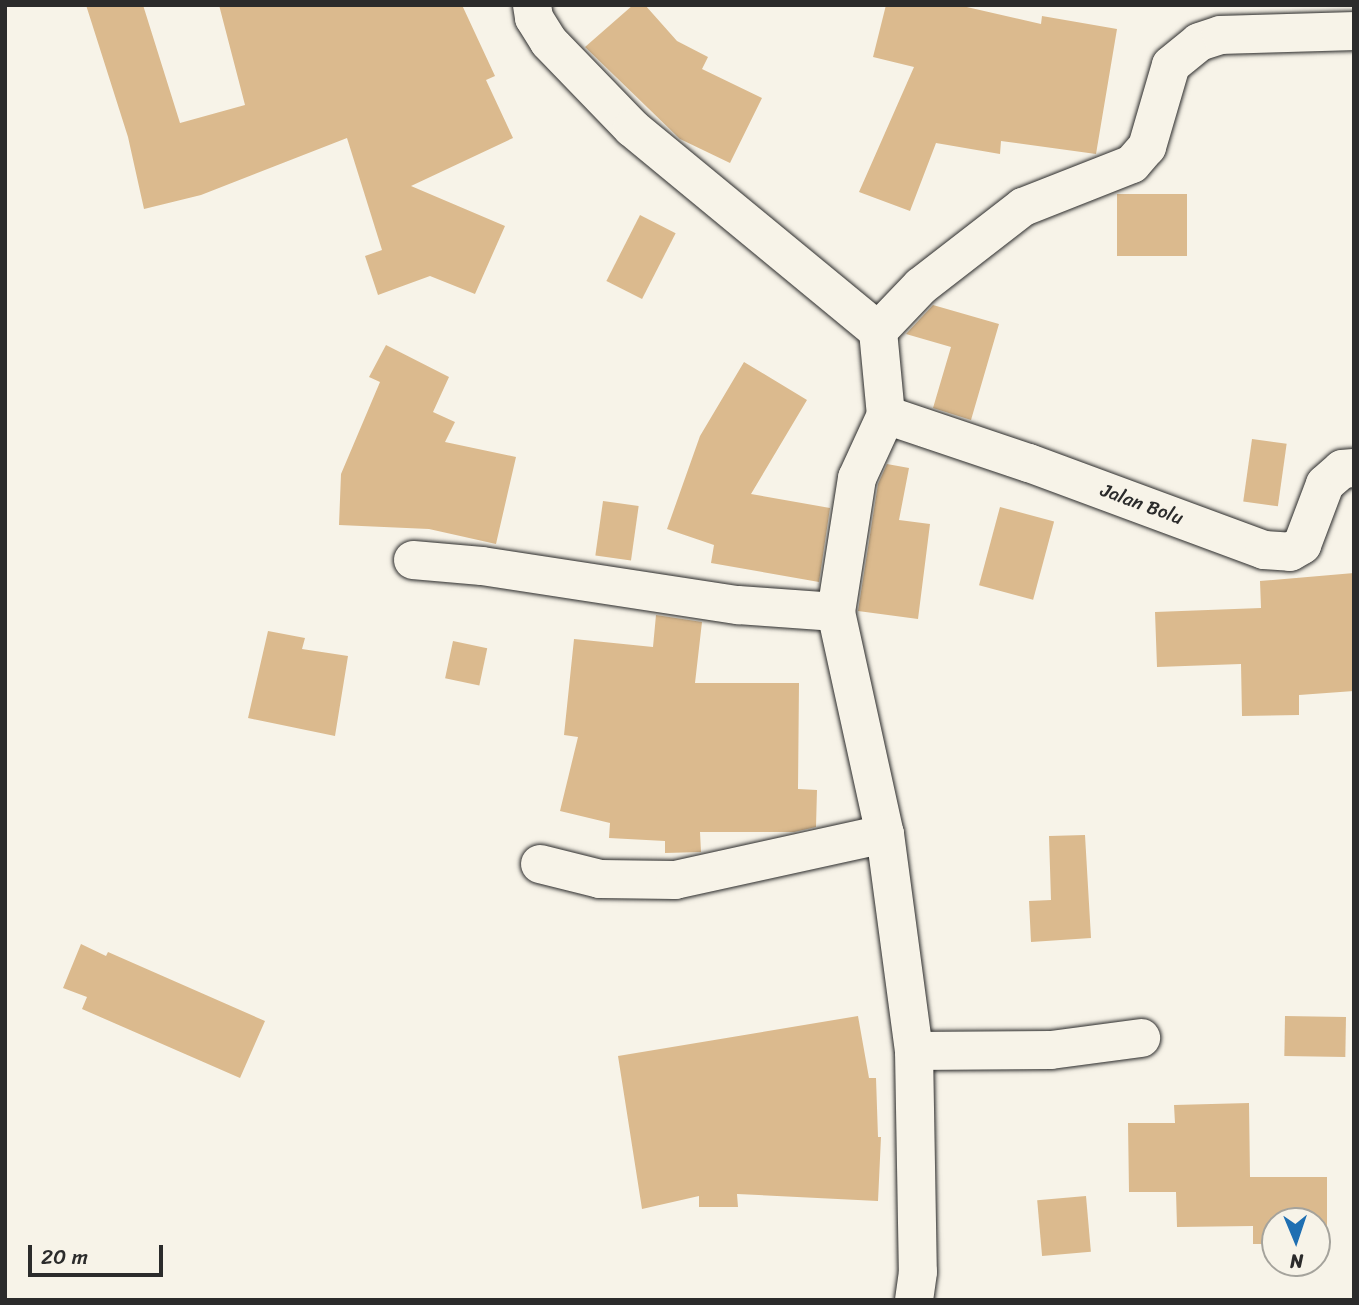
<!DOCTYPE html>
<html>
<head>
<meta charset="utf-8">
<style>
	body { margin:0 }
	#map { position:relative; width:1359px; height:1305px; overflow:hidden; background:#f7f3e8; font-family:Sriracha,sans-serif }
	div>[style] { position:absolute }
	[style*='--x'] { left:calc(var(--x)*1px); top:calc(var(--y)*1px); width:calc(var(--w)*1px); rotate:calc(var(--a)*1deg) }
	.building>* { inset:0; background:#dbba8e; transform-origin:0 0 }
	.roads { filter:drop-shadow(0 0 2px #2b2b2b) drop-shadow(0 0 2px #2b2b2b) }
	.street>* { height:38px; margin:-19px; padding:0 19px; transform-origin:19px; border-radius:19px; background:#f7f3e8 }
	span { translate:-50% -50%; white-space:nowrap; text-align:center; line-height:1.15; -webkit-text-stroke:5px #f7f3e8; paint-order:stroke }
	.street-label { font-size:19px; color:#2b2b2b }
	.frame { position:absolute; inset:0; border:7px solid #2b2b2b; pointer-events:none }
	.north { position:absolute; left:1261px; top:1207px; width:70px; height:70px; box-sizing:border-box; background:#f7f3e8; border:2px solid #a5a39c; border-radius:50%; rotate:178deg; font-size:19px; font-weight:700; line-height:28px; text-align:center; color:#2b2b2b }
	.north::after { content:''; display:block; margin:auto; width:24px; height:32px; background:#1f6fb2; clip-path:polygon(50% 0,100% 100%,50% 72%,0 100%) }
	.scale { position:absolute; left:28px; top:1245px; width:135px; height:32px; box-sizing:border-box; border:4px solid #2b2b2b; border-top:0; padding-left:9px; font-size:21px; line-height:24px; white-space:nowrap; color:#2b2b2b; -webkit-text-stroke:5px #f7f3e8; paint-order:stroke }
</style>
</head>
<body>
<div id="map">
	<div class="building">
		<div style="clip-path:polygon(86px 5px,143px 5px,180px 123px,245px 105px,219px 5px,462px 5px,495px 76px,486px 80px,513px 138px,411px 186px,505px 226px,475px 294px,430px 276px,378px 295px,365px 256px,382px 250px,347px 138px,201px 195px,144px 209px,128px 137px)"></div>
		<div style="clip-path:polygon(633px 5px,645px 5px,677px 41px,708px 57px,702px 69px,762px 98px,730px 163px,680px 139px,585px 47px)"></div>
		<div style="clip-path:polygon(886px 5px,958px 5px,1041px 24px,1042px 16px,1117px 29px,1096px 154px,1001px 141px,1000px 154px,936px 143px,910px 211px,859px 192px,914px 67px,873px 57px)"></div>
		<div style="left:1117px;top:194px;width:70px;height:62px"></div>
		<div style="left:640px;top:215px;width:40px;height:74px;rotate:27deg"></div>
		<div style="clip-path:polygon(933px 305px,999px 324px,971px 420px,933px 408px,951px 347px,906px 334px)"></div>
		<div style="clip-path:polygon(386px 345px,449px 377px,433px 412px,455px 422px,445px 442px,516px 457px,496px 544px,429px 529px,339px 525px,341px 474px,380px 382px,369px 377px)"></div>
		<div style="clip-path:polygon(744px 362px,807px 400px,751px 494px,830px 508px,819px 582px,711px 563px,714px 545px,667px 529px,700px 436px)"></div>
		<div style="left:1252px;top:439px;width:35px;height:63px;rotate:8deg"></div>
		<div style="clip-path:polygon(887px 464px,909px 468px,899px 520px,930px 524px,918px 619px,858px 611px,878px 484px)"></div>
		<div style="left:603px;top:501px;width:36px;height:55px;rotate:8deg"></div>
		<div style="left:1000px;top:507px;width:56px;height:81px;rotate:15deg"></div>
		<div style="clip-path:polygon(1354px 573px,1354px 691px,1299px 695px,1299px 715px,1242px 716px,1241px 664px,1157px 667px,1155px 612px,1261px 608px,1260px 581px)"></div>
		<div style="clip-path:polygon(656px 615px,702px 622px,695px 683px,799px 683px,798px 789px,817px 790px,816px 827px,794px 832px,700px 832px,701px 852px,665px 853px,665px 841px,609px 838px,610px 823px,560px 811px,578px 737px,564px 735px,574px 639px,653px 647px)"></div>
		<div style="clip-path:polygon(268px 631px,305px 638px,302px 649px,348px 656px,335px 736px,248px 718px)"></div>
		<div style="left:453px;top:641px;width:35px;height:38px;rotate:12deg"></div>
		<div style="clip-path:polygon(1085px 835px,1091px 938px,1031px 942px,1029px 901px,1051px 900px,1049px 836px)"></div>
		<div style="clip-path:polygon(81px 944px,106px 956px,108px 952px,265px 1021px,240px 1078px,82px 1009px,87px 997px,63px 988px)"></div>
		<div style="clip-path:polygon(858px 1016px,869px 1078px,876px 1078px,878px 1137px,881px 1137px,878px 1201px,737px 1194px,738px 1207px,699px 1207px,699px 1196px,642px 1209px,618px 1056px)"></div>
		<div style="left:1285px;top:1016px;width:61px;height:40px;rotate:1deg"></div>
		<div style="clip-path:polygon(1249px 1103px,1250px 1177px,1327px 1177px,1327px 1245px,1317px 1245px,1317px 1221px,1275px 1221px,1275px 1244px,1253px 1244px,1253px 1226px,1177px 1227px,1176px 1192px,1129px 1192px,1128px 1123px,1175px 1123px,1174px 1105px)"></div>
		<div style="left:1086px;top:1196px;width:56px;height:49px;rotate:85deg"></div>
	</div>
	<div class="roads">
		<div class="street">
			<div style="--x:532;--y:5;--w:13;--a:81"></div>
			<div style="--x:534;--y:18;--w:28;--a:58"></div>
			<div style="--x:549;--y:42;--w:120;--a:46"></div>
			<div style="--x:632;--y:128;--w:319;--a:39.5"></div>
			<div style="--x:878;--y:331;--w:84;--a:84.6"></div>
			<div style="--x:886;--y:415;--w:69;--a:114.7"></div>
			<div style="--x:857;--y:478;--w:136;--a:98.9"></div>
			<div style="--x:836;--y:612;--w:227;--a:77.6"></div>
			<div style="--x:885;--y:834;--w:219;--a:82.4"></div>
			<div style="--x:914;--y:1051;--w:221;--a:89"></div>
			<div style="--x:918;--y:1272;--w:28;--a:98"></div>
			<div style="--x:878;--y:331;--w:62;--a:-46.3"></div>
			<div style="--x:921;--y:286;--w:129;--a:-37.8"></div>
			<div style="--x:1023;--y:207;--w:117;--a:-21.5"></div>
			<div style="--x:1132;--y:164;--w:23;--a:-49"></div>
			<div style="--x:1147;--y:147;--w:85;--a:-73.7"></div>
			<div style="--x:1171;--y:65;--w:36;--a:-39"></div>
			<div style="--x:1199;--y:42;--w:23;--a:-18"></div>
			<div style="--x:1221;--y:35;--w:133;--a:-1.7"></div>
			<div style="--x:886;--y:415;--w:151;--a:18.6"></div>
			<div style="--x:1029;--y:463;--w:251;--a:20.3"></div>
			<div style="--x:1264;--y:550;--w:26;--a:4"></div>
			<div style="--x:1290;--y:552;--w:14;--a:-30"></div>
			<div style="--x:1302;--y:545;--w:65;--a:-69.3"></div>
			<div style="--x:1325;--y:484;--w:23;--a:-41"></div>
			<div style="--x:1342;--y:469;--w:12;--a:-5"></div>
			<div style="--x:413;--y:560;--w:69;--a:5"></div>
			<div style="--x:482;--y:566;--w:259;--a:8.7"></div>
			<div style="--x:738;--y:605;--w:98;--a:4.1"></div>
			<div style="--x:540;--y:864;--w:62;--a:14"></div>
			<div style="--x:600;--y:879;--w:75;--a:0.8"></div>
			<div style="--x:675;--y:880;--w:215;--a:-12.4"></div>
			<div style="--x:914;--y:1051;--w:137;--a:-0.4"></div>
			<div style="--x:1051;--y:1050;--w:91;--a:-7.6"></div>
		</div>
	</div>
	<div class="street-label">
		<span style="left:1142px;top:504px;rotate:20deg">Jalan Bolu</span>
	</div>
	<div class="frame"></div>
	<div class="north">N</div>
	<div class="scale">20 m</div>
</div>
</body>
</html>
